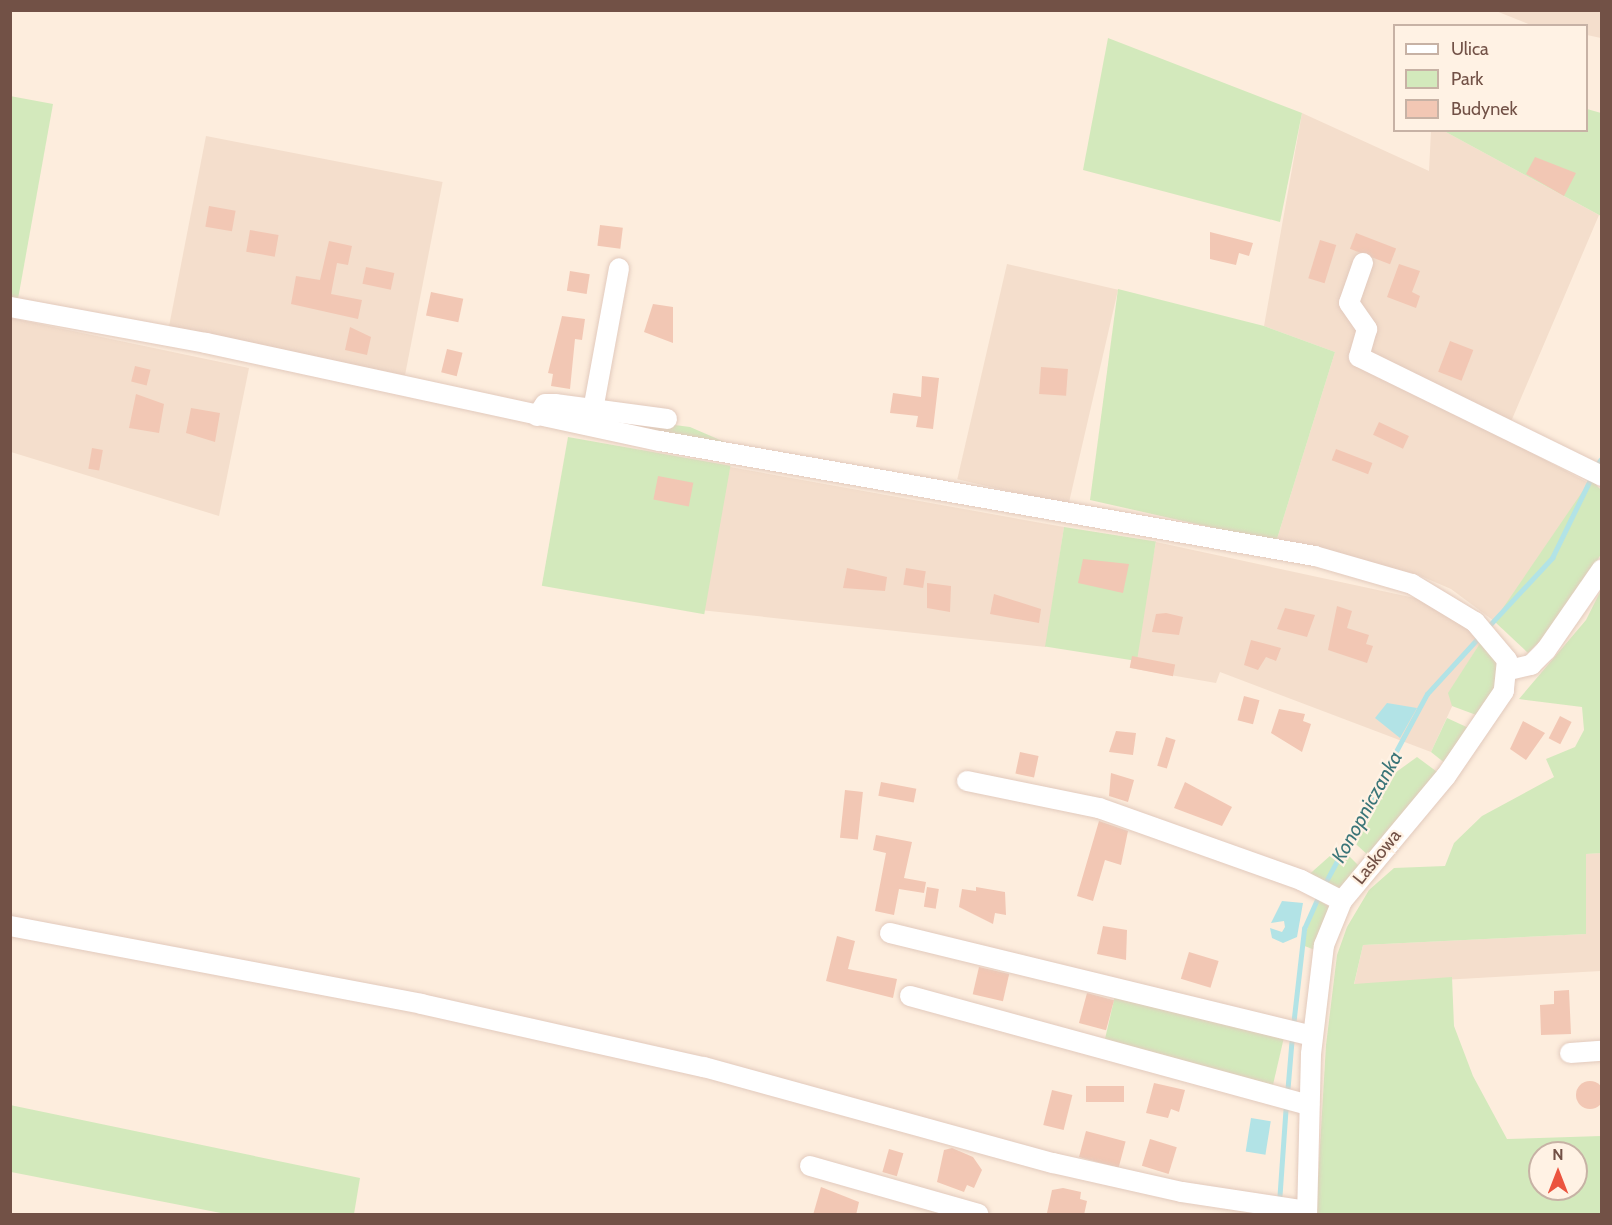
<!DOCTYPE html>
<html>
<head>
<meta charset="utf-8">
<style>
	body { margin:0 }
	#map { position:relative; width:1612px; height:1225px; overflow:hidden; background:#fdeddd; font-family:Cabin,sans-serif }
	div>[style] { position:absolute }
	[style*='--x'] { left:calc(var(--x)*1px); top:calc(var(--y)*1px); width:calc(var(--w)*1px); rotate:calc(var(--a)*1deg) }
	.residential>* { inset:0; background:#f4decc; transform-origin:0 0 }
	.green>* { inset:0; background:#d3e9bc; transform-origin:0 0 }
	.water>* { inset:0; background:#b2e3e6; transform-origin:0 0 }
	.stream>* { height:4.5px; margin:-2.25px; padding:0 2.25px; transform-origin:2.25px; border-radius:2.25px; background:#b2e3e6 }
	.building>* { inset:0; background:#f2c7b4; transform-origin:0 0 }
	.round { border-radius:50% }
	.roads { filter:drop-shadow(0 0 2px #e2cabd) drop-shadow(0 0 2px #e2cabd) }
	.minor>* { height:20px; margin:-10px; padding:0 10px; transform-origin:10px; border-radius:10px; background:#fff }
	span { translate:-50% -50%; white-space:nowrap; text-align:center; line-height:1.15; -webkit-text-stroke:4.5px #fff2e4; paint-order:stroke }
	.street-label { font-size:18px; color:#725146 }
	.water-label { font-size:20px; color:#3a7578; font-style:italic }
	.frame { position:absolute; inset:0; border:12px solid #725146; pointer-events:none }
	.legend { position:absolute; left:1393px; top:24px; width:195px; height:108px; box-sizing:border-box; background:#fff2e4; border:2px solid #c7b2a5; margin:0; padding:8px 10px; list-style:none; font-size:18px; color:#725146 }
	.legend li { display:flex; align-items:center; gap:12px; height:30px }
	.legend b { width:30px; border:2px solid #c7b2a5 }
	.north { position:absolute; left:1528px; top:1141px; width:60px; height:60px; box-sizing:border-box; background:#fff2e4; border:2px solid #c7b2a5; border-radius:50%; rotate:0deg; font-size:16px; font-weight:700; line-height:24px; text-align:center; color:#725146 }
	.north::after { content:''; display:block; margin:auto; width:21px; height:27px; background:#eb543e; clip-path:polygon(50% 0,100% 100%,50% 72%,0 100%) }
</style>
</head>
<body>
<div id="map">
	<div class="residential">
		<div style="clip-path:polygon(1496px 11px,1601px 11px,1601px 38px,1587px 35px,1586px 26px,1531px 25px)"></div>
		<div style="clip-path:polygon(1302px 113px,1429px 171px,1431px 131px,1444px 131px,1599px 215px,1504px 438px,1594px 486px,1494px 621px,1451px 589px,1416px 574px,1276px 542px,1335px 352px,1264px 326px)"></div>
		<div style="left:206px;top:136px;width:241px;height:197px;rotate:11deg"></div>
		<div style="left:1007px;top:264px;width:114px;height:221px;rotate:13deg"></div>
		<div style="clip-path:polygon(11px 318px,249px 368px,219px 516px,11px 452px)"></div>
		<div style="clip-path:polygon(730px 467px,1064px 527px,1046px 647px,700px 610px)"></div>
		<div style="clip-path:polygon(1156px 542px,1424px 600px,1476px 632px,1482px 640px,1449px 693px,1455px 700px,1431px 752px,1220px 672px,1216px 683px,1130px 668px)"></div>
		<div style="clip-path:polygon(1601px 853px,1601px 971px,1354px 985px,1363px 945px,1586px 934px,1586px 854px)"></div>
	</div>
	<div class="green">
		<div style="clip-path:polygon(1108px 38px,1302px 113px,1280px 222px,1083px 170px)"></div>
		<div style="clip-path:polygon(10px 96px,53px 104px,18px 299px,10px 297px)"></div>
		<div style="clip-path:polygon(1587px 109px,1601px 113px,1601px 216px,1444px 131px,1586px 130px)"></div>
		<div style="clip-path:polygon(1118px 289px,1264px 326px,1335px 352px,1276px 542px,1090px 500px)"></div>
		<div style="clip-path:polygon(576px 412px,690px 427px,727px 443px,570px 416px)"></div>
		<div style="left:568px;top:437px;width:165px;height:151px;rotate:10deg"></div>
		<div style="clip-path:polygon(1591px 479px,1601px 490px,1601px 554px,1570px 610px,1528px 653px,1494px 621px)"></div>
		<div style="left:1064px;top:527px;width:93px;height:121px;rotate:9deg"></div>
		<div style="clip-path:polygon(evenodd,1601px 590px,1602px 853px,1586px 854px,1586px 934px,1363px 945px,1354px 984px,1452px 977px,1454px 1026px,1473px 1076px,1507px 1139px,1601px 1136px,1601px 1214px,1316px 1214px,1326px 1045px,1337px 955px,1347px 927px,1369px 890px,1394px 868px,1445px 866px,1454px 843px,1482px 816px,1554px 777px,1546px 759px,1575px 747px,1584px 730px,1582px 707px,1519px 699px,1586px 620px,1601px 590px,1540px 1153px,1576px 1153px,1576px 1189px,1540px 1189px,1540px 1153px)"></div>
		<div style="clip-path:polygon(1482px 640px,1500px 663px,1495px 694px,1479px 716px,1452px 706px,1448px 693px)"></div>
		<div style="clip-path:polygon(1447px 718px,1473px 730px,1446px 764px,1431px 752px)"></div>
		<div style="clip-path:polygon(1417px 757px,1440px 774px,1369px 856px,1347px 836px,1381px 783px)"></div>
		<div style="clip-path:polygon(1340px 847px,1359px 866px,1337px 899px,1304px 879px)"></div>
		<div style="clip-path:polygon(1317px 899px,1331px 908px,1315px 950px,1302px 945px)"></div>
		<div style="left:1117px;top:987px;width:174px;height:64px;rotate:13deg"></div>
		<div style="clip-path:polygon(10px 1105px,360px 1178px,354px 1214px,226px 1214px,11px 1172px)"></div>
	</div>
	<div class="water">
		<div style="clip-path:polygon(1387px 703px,1417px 708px,1400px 738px,1375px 718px)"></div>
		<div style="clip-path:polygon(1282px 901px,1303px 903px,1297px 937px,1283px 943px,1272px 938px,1270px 928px,1282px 932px,1285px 927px,1284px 921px,1271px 923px)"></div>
		<div style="left:1251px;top:1118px;width:20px;height:34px;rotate:9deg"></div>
	</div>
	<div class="stream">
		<div style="--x:1594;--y:468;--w:13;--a:-51"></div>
		<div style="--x:1487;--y:628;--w:96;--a:-47.1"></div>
		<div style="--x:1552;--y:558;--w:91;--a:-64"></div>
		<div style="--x:1323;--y:887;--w:219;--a:-61.7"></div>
		<div style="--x:1427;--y:694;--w:79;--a:-47.6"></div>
		<div style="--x:1293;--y:1026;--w:98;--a:-83.5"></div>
		<div style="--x:1304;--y:929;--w:37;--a:-66"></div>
		<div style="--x:1287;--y:1095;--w:60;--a:-85.2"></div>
		<div style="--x:1279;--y:1203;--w:99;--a:-86"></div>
	</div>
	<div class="building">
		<div style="clip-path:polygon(1535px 157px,1576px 173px,1564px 196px,1526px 174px)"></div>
		<div style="left:209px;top:206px;width:27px;height:21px;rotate:10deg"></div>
		<div style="left:600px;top:225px;width:23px;height:21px;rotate:7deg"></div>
		<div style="left:250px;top:230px;width:29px;height:22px;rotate:10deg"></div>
		<div style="clip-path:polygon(1210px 232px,1253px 243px,1249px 256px,1239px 253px,1236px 265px,1210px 259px)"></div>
		<div style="left:1356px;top:233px;width:43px;height:17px;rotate:21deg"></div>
		<div style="left:1320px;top:240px;width:17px;height:40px;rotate:17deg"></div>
		<div style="clip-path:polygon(329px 241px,352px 246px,348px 265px,337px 263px,331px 294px,362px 300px,358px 319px,291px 304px,296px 276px,320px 280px)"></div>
		<div style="clip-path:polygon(1399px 264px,1420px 271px,1412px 292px,1420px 296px,1416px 308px,1387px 297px)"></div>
		<div style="left:366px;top:267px;width:29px;height:17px;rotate:12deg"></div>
		<div style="left:570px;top:271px;width:20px;height:20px;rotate:9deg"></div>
		<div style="left:431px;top:292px;width:33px;height:24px;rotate:12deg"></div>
		<div style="clip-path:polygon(653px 304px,673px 307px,673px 343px,644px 332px)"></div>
		<div style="clip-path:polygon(562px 316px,585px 319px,582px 340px,575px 339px,570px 389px,551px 386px,553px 374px,548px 373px)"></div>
		<div style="clip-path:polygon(350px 327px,371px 337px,367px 355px,345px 350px)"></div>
		<div style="left:1450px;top:341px;width:25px;height:33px;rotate:21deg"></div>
		<div style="left:447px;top:349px;width:16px;height:24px;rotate:14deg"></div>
		<div style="left:135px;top:366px;width:16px;height:16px;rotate:14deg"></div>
		<div style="left:1041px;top:367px;width:27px;height:27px;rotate:4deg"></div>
		<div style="clip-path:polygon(922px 376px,939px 378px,933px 429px,916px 427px,918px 416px,890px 413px,893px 393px,921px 397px)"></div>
		<div style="clip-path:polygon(136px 394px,164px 404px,159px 433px,129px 428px)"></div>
		<div style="clip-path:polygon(191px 408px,220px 413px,215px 442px,186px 433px)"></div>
		<div style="left:1379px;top:422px;width:33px;height:14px;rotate:25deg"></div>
		<div style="left:92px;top:448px;width:11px;height:21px;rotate:10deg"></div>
		<div style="left:1336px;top:449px;width:39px;height:12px;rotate:21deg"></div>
		<div style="left:658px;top:476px;width:36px;height:24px;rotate:11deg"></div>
		<div style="clip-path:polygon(1083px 559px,1129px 564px,1123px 593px,1078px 583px)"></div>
		<div style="clip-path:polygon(847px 568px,887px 577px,885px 591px,843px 588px)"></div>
		<div style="left:906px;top:568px;width:20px;height:17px;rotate:9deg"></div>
		<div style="clip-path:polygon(927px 583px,951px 586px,950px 612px,927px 608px)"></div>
		<div style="clip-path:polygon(994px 594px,1041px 609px,1039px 623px,990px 614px)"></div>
		<div style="clip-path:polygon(1337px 606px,1352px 611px,1347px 628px,1369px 635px,1366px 644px,1373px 646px,1367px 663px,1328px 650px)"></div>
		<div style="clip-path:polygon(1285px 608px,1315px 615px,1307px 637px,1277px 629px)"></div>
		<div style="clip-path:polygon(1166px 613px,1183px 617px,1179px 635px,1152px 632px,1156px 614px)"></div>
		<div style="clip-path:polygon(1251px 640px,1281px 648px,1276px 661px,1266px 657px,1258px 670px,1244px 665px)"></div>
		<div style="left:1132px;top:656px;width:44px;height:12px;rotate:11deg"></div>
		<div style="left:1244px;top:696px;width:16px;height:25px;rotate:15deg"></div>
		<div style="clip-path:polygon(1279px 709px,1305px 714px,1303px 721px,1311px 724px,1302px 752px,1271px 733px)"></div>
		<div style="left:1560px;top:716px;width:13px;height:25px;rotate:27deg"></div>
		<div style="clip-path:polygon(1523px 721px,1545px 733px,1526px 760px,1510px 749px)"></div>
		<div style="clip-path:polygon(1116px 731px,1136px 733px,1133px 755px,1109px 752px)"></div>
		<div style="left:1166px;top:737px;width:10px;height:30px;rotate:17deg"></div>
		<div style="left:1020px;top:752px;width:19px;height:22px;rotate:12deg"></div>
		<div style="clip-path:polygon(1111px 773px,1134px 780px,1128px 802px,1109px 796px)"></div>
		<div style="left:881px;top:782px;width:36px;height:14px;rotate:11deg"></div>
		<div style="clip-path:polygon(1185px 782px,1232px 807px,1222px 826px,1174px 808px)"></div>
		<div style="left:845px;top:790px;width:18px;height:48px;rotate:6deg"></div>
		<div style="clip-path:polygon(1099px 821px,1128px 831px,1121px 865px,1105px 860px,1093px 901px,1077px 896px)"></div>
		<div style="clip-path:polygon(876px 835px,912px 842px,904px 878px,926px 882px,924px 893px,899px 889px,894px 915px,875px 911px,886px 853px,873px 850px)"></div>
		<div style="left:927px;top:887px;width:12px;height:20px;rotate:9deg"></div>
		<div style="clip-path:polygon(976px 887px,1005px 892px,1006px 915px,995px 913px,993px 924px,959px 907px,962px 889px,976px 891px)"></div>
		<div style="clip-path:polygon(1103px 926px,1127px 930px,1126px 960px,1097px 954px)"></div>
		<div style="clip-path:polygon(837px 936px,855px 941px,848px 969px,897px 979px,893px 998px,826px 981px)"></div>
		<div style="left:1189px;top:952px;width:31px;height:28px;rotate:17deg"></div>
		<div style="left:979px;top:967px;width:31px;height:28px;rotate:13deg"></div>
		<div style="clip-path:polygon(1569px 990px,1571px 1034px,1541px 1035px,1540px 1005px,1554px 1004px,1554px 991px)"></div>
		<div style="left:1087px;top:993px;width:28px;height:31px;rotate:15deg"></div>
		<div class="round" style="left:1576px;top:1081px;width:28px;height:28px"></div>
		<div style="clip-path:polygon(1154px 1083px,1185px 1090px,1179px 1112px,1171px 1109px,1168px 1118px,1146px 1113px)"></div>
		<div style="left:1086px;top:1086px;width:38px;height:16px"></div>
		<div style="left:1052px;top:1090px;width:21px;height:36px;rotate:14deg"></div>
		<div style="left:1086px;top:1131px;width:41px;height:27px;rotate:15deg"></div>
		<div style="left:1150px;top:1139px;width:28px;height:28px;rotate:17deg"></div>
		<div style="clip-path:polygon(952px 1148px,973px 1157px,982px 1170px,974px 1188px,967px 1185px,964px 1192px,937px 1182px,944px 1150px)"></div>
		<div style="left:889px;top:1149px;width:15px;height:24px;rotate:16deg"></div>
		<div style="clip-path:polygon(821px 1187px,859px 1202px,856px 1215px,813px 1215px)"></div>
		<div style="clip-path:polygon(1063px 1188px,1081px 1192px,1080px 1199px,1087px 1201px,1084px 1215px,1047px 1213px,1052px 1190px)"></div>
	</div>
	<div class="roads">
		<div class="minor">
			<div style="--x:1363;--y:263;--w:42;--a:109.3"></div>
			<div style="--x:1349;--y:303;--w:32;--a:55"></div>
			<div style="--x:1367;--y:329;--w:29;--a:106"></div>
			<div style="--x:1359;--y:357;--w:271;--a:26.1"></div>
			<div style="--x:10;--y:307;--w:199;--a:10.4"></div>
			<div style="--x:206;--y:343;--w:464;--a:12.2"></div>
			<div style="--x:660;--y:441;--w:665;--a:9.96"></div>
			<div style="--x:1315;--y:556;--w:101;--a:16.1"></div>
			<div style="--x:1412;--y:584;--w:74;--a:31.1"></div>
			<div style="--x:1475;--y:622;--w:50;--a:49.9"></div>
			<div style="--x:1507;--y:660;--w:31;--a:96"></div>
			<div style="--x:1504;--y:691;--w:103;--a:124.3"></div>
			<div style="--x:1446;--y:776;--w:163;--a:129.8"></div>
			<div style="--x:1342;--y:901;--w:48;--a:112.2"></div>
			<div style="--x:1324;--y:945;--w:110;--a:96.8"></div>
			<div style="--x:1311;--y:1054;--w:160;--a:91.4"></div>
			<div style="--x:593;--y:410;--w:144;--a:-79.6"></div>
			<div style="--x:537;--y:416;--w:14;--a:-56"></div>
			<div style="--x:545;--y:404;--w:10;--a:0"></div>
			<div style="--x:555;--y:404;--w:113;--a:7.6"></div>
			<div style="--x:1509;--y:670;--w:23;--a:-13"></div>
			<div style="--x:1531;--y:665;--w:21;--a:-45"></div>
			<div style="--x:1546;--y:650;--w:98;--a:-55.3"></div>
			<div style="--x:967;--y:781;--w:135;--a:11.6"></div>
			<div style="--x:1099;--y:808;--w:214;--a:19.6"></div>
			<div style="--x:1301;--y:880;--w:46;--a:27.1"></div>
			<div style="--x:10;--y:926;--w:418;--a:10.7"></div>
			<div style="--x:421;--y:1004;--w:290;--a:12.6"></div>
			<div style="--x:704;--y:1067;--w:362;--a:15.4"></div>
			<div style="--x:1053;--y:1163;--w:132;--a:12.7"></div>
			<div style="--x:1182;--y:1192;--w:126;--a:8.6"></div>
			<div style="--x:890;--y:933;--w:435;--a:13.7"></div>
			<div style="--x:910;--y:996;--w:414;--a:15.3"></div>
			<div style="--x:1570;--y:1053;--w:32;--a:-4"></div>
			<div style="--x:810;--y:1166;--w:175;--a:15.9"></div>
		</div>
	</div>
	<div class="street-label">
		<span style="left:1377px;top:857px;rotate:-51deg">Laskowa</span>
	</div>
	<div class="water-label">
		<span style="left:1367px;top:807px;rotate:-61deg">Konopniczanka</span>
	</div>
	<div class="frame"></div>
	<ul class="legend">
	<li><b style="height:8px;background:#fff"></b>Ulica</li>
	<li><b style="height:16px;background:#d3e9bc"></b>Park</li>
	<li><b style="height:16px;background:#f2c7b4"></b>Budynek</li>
	</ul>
	<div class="north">N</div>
</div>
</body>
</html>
